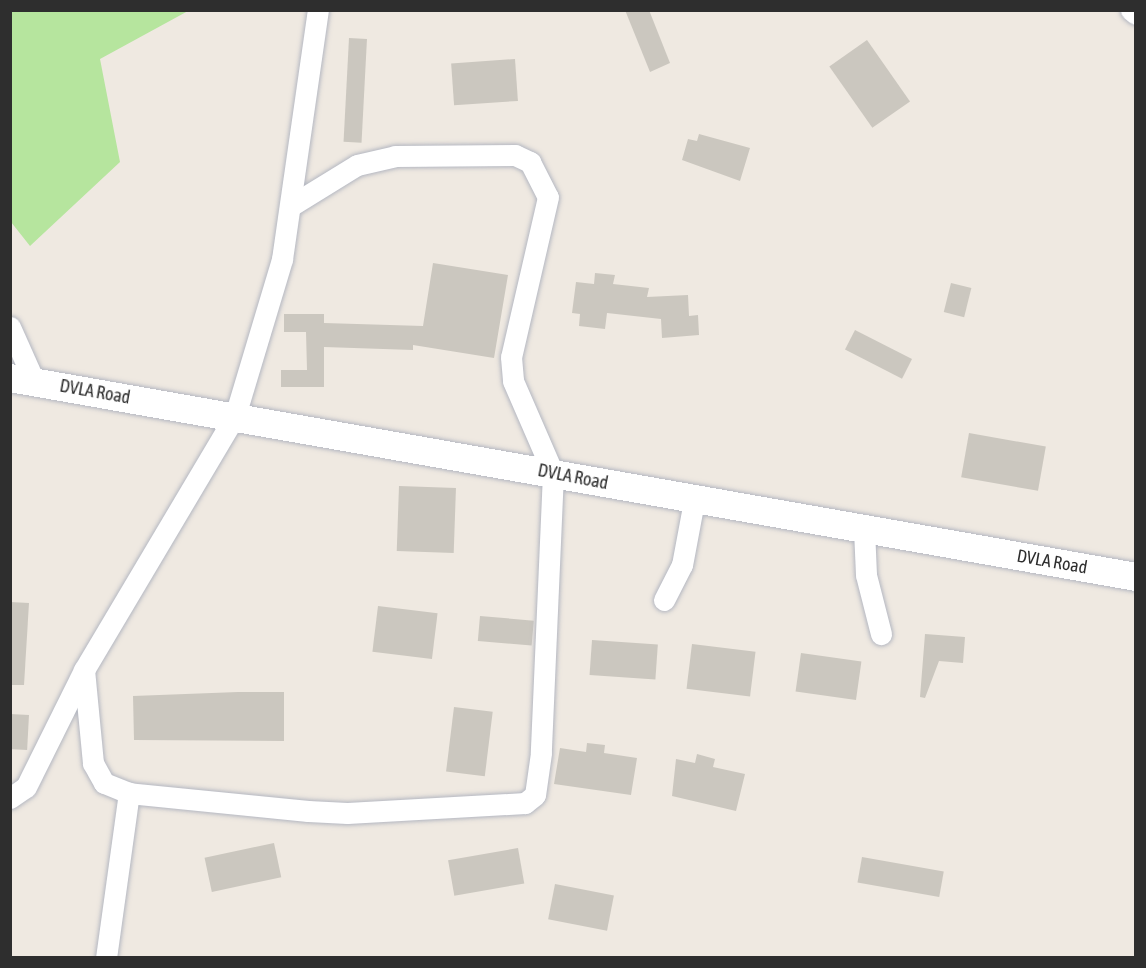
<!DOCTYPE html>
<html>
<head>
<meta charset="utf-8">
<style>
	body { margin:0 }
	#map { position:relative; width:1146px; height:968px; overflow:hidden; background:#efe9e1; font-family:"Asap Condensed",sans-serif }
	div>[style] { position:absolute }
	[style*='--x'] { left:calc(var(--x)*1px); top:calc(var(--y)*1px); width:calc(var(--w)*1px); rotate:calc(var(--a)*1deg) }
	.green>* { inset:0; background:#b6e59e }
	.building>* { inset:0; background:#cbc7bf; transform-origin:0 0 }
	.roads { filter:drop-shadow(0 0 2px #b4b7c1) drop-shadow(0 0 2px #b4b7c1) }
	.street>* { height:21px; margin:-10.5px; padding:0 10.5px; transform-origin:10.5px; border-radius:10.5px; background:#fff }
	.secondary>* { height:28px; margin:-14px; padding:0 14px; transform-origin:14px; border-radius:14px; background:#fff }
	span { translate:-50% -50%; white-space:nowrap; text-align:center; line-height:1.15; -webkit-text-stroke:5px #fff; paint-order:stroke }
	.street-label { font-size:18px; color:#2e2e2e }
	.frame { position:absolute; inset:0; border:12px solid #2e2e2e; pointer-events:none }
</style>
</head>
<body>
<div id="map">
	<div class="green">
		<div style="clip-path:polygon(10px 11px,188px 11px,100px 59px,120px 162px,30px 246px,11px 222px)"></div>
	</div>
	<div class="building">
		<div style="clip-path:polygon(625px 10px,649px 10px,670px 63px,650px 72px)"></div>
		<div style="left:349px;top:38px;width:18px;height:104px;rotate:3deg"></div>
		<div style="left:867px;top:40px;width:75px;height:46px;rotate:55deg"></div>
		<div style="left:515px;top:59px;width:42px;height:64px;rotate:86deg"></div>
		<div style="clip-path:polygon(699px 134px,750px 148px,740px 181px,682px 160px,688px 139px,697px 141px)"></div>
		<div style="clip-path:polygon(433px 263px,508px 275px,494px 358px,413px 345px,413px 350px,324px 347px,324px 387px,281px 387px,281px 370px,307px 370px,306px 332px,284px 332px,284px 314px,324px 314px,324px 323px,423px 326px)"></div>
		<div style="clip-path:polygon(595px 273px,615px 275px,613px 284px,649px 288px,647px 297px,688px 295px,689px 316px,698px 315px,699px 335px,662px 338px,661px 319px,607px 313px,605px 329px,579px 326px,580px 314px,572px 313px,576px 282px,594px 284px)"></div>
		<div style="left:951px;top:283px;width:21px;height:30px;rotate:14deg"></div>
		<div style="left:855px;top:330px;width:64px;height:22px;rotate:27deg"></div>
		<div style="left:969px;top:433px;width:78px;height:45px;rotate:10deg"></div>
		<div style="left:399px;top:486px;width:57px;height:65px;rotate:2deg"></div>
		<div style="clip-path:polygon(10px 602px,29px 603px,24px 685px,10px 685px)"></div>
		<div style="left:378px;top:606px;width:60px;height:46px;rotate:7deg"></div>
		<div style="left:480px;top:616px;width:54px;height:25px;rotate:5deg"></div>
		<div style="clip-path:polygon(925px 634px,965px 637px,963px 663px,939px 661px,925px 698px,920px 697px)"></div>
		<div style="left:592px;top:640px;width:66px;height:35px;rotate:4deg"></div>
		<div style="left:692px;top:644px;width:64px;height:45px;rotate:7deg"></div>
		<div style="left:801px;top:653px;width:61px;height:39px;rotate:8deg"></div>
		<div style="clip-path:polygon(238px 692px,284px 692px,284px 741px,134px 740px,133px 696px)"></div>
		<div style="left:454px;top:707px;width:39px;height:65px;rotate:7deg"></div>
		<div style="left:10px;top:714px;width:19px;height:35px;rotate:3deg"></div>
		<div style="clip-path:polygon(587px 743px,605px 745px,604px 753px,637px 758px,631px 795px,554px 784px,560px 748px,586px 752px)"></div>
		<div style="clip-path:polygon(697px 754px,715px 759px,713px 767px,745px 774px,736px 811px,672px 796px,676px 759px,695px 763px)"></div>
		<div style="left:274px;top:843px;width:35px;height:71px;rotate:78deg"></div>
		<div style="left:518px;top:848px;width:36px;height:71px;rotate:80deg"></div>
		<div style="left:862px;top:857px;width:83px;height:26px;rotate:10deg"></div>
		<div style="left:555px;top:884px;width:60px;height:36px;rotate:11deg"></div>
	</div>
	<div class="roads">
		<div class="street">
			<div style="--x:1131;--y:10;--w:6;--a:39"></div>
			<div style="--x:292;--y:205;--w:76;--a:-31.6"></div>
			<div style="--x:357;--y:165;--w:39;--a:-13"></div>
			<div style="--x:395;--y:156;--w:120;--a:-0.5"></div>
			<div style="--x:515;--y:155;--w:17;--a:25"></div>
			<div style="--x:530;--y:162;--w:39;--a:63"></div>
			<div style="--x:548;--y:197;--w:164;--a:103"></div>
			<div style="--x:511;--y:357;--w:24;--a:85"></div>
			<div style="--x:513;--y:381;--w:100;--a:66.5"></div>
			<div style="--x:553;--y:473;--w:280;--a:92.5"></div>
			<div style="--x:541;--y:753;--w:42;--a:98.1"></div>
			<div style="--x:535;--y:795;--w:13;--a:141"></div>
			<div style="--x:525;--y:803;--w:178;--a:176.8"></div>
			<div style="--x:347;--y:813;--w:39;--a:-177"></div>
			<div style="--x:308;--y:811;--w:180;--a:-174.3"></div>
			<div style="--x:129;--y:793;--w:27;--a:-158"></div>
			<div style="--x:104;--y:783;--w:23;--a:-119"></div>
			<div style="--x:93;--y:763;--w:93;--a:-95.5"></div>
			<div style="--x:84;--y:670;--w:295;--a:-59.3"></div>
			<div style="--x:235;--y:416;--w:164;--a:-73.3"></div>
			<div style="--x:282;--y:259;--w:252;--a:-81.8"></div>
			<div style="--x:10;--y:327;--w:59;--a:66"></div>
			<div style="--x:864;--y:529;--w:46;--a:87.5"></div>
			<div style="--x:866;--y:575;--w:61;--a:75.7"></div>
			<div style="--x:664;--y:600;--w:39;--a:-63"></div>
			<div style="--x:682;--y:565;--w:65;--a:-79.4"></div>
			<div style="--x:10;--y:798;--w:19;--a:-35"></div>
			<div style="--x:26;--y:787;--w:131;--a:-63.6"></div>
			<div style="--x:106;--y:958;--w:167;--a:-82.1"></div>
		</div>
		<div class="secondary">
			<div style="--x:10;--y:378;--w:1143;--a:10.02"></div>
		</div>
	</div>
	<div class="street-label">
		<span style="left:95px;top:392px;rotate:10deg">DVLA Road</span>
		<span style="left:573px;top:477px;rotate:11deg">DVLA Road</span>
		<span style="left:1052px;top:562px;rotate:10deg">DVLA Road</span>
	</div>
	<div class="frame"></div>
</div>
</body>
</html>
